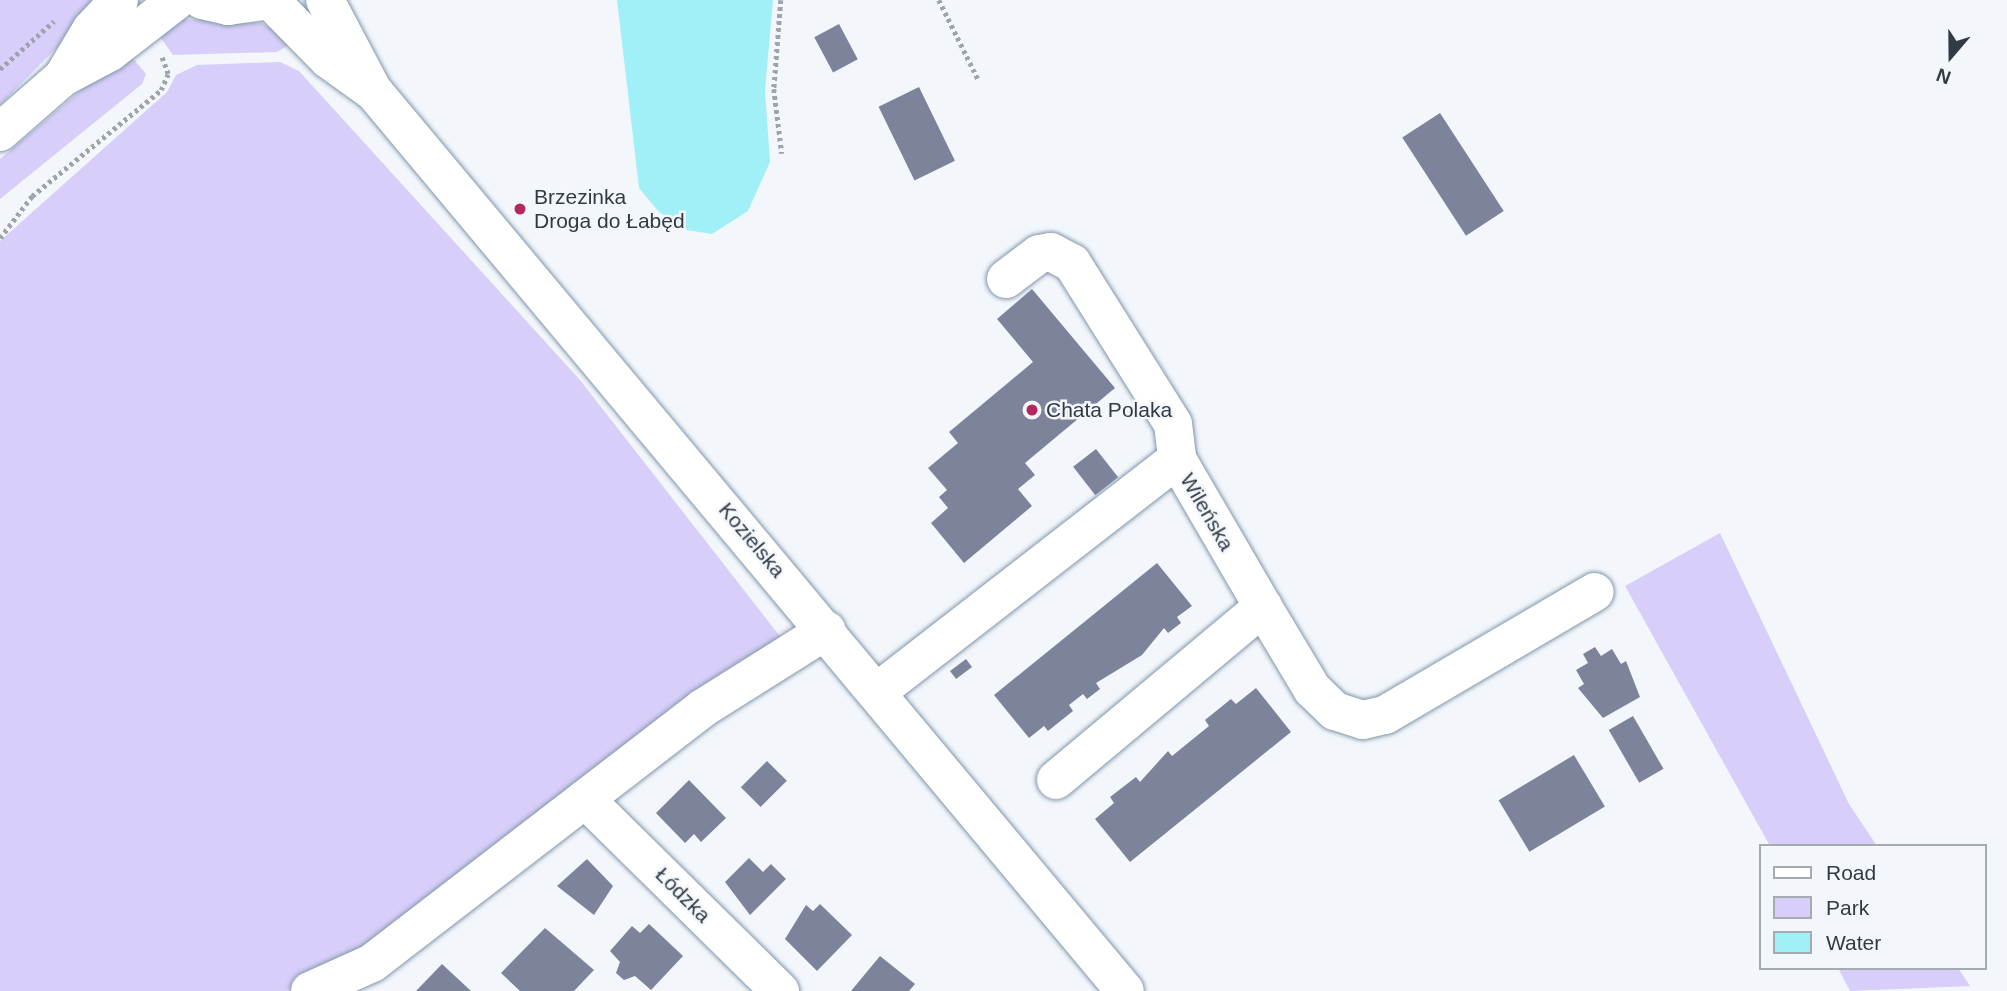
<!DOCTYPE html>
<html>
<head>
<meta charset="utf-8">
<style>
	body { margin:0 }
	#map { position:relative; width:2007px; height:991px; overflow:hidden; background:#f3f7fc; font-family:Helvetica,sans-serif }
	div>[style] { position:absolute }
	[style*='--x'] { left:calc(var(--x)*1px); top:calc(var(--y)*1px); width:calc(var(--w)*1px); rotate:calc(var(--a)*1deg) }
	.green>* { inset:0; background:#d7cefa }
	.water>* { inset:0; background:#a1eff7 }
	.building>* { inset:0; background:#7c839b; transform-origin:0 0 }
	.path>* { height:4.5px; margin-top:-2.25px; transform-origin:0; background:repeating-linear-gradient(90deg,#9fa4ab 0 3.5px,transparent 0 7px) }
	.roads { filter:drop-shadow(0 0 2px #8296aa) drop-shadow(0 0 2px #8296aa) }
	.minor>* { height:38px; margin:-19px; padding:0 19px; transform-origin:19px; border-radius:19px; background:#fff }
	.dots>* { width:19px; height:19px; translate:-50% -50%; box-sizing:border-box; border:4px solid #f3f7fc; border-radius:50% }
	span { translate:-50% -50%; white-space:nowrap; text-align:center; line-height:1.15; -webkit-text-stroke:5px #f3f7fc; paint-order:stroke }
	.poi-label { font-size:21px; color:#323a43 }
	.left { translate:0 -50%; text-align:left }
	.street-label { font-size:21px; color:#323a43 }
	.legend { position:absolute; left:1759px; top:844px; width:228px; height:126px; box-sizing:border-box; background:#f3f7fc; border:2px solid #a6abb2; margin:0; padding:9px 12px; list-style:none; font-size:21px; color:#323a43 }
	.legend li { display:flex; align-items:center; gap:14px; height:35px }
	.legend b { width:35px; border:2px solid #a6abb2 }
	.north { position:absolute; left:1916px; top:21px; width:70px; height:70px; -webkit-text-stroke:5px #f3f7fc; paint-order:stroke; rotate:200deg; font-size:19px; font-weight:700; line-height:28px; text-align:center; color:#323a43 }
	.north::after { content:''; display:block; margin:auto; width:24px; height:32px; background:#323a43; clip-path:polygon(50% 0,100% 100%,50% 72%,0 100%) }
</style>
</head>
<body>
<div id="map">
	<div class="green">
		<div style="clip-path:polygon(0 0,92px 0,96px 8px,0 105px)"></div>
		<div style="clip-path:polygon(184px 19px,261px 23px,296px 41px,277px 52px,173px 55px,155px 30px)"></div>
		<div style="clip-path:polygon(127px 51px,146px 74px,142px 84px,0 199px,0 159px)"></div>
		<div style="clip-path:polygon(280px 62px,299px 71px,580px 380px,786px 644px,375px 948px,286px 991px,0 991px,0 241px,167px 92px,176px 75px,197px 65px)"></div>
		<div style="clip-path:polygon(1720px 533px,1849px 804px,1877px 846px,1770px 846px,1625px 586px)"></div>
		<div style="clip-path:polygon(1838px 968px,1958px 968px,1970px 986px,1850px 991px)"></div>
	</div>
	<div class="water">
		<div style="clip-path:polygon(773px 0,765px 90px,770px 162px,748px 211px,712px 234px,687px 230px,659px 212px,639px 188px,617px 0)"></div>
	</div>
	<div class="building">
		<div style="left:839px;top:24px;width:40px;height:28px;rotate:62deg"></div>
		<div style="left:919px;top:87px;width:82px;height:45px;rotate:64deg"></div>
		<div style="left:1440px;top:113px;width:117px;height:45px;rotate:57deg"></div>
		<div style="clip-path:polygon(1032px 289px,1115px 388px,1025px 463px,1035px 475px,1018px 489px,1032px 506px,964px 563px,931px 523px,948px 508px,939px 497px,947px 490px,928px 468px,958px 443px,949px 432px,1033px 362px,997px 319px)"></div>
		<div style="left:1096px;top:449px;width:36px;height:29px;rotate:52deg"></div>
		<div style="clip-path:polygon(1157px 563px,1192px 606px,1177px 617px,1181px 623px,1168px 633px,1164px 628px,1142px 655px,1096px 683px,1100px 689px,1087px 699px,1083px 694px,1069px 705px,1073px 711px,1048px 731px,1044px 726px,1029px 738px,994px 695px)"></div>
		<div style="clip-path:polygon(1595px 647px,1601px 656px,1612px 649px,1621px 664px,1626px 661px,1640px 697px,1603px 718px,1578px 688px,1584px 684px,1576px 670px,1588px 663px,1583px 654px)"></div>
		<div style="left:966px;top:659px;width:10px;height:20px;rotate:53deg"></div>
		<div style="clip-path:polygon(1256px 688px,1291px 732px,1130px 862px,1095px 819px,1114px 803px,1110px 797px,1136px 777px,1140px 782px,1168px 751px,1172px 756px,1209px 726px,1205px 720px,1231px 699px,1236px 704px)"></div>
		<div style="left:1633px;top:716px;width:61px;height:28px;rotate:60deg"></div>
		<div style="left:1574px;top:755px;width:60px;height:88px;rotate:59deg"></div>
		<div style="left:767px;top:761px;width:28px;height:37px;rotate:45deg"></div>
		<div style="clip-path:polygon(689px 780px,726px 818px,701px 842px,694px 834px,685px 843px,656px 813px)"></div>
		<div style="clip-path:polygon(749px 858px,763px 872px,771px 864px,786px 879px,750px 915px,725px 882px)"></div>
		<div style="clip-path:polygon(587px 859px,613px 886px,594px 915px,557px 886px)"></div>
		<div style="clip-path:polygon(820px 904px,852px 935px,817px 971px,785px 939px,806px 905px,813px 911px)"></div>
		<div style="clip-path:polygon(649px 924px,683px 956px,651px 990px,635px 976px,624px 980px,616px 973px,620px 962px,610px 951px,632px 926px,640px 933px)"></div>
		<div style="clip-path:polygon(545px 928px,594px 970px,574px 991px,520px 991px,501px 973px)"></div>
		<div style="clip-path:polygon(880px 956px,915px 984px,909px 991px,851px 991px)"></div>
		<div style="clip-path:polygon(442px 964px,471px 991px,416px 991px)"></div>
	</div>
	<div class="path">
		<div style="--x:781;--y:0;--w:89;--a:94.5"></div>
		<div style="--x:774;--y:89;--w:65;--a:83"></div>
		<div style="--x:939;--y:0;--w:88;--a:63.7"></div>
		<div style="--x:0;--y:69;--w:72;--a:-41.6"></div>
		<div style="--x:0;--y:238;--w:53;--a:-52.7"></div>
		<div style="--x:32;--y:196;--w:167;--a:-39.4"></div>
		<div style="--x:161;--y:90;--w:17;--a:-66"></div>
		<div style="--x:168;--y:74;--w:20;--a:-110"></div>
	</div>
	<div class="roads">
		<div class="minor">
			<div style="--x:202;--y:0;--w:27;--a:13"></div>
			<div style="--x:228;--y:6;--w:42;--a:-8.1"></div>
			<div style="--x:270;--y:0;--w:83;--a:45.5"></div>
			<div style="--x:328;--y:59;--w:57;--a:35.7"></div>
			<div style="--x:374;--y:92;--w:1171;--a:50.13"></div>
			<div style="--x:325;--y:0;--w:103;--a:62.2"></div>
			<div style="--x:63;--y:77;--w:55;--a:-59.2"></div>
			<div style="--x:91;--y:30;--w:41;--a:-47"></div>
			<div style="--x:0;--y:132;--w:84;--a:-41.1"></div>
			<div style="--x:63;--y:77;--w:53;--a:-28"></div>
			<div style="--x:110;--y:52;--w:85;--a:-37.8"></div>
			<div style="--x:1006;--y:279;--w:41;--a:-37.1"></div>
			<div style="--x:1039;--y:254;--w:12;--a:-9"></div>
			<div style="--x:1051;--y:252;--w:24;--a:28"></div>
			<div style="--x:1072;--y:263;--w:190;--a:57.9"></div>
			<div style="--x:1173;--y:424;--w:35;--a:83"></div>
			<div style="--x:1177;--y:459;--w:171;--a:59.8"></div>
			<div style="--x:1263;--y:607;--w:96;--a:59.1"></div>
			<div style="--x:1312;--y:689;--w:32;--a:44"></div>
			<div style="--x:1335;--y:711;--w:29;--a:18"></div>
			<div style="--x:1363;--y:720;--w:23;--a:-13"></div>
			<div style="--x:1385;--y:715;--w:243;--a:-30.4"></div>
			<div style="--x:877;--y:692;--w:380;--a:-37.8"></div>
			<div style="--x:1056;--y:780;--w:270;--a:-39.9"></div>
			<div style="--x:585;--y:799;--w:274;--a:44.6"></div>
			<div style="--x:310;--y:991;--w:68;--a:-24.3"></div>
			<div style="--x:372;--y:963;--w:418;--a:-37.6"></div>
			<div style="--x:703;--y:708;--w:146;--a:-32.2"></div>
		</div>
	</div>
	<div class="dots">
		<div style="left:520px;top:209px;background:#b42761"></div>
		<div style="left:1032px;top:410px;background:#b42761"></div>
	</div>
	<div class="poi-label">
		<span class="left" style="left:534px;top:209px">Brzezinka<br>Droga do Łabęd</span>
		<span class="left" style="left:1046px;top:410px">Chata Polaka</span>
	</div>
	<div class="street-label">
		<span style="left:1207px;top:512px;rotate:60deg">Wileńska</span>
		<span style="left:752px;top:540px;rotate:50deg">Kozielska</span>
		<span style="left:683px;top:895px;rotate:45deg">Łódzka</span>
	</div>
	<ul class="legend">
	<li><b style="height:9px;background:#fff"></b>Road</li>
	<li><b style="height:19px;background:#d7cefa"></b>Park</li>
	<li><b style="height:19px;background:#a1eff7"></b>Water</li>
	</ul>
	<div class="north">N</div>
</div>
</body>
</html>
